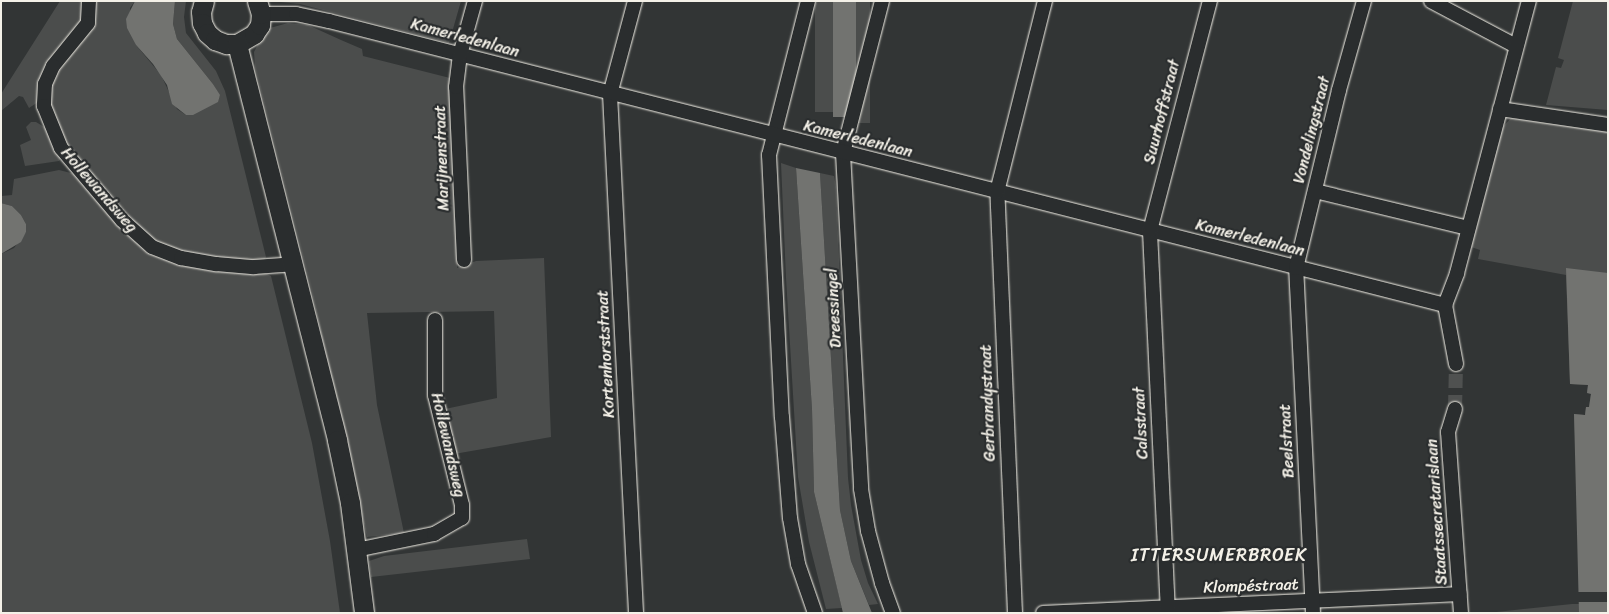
<!DOCTYPE html>
<html>
<head>
<meta charset="utf-8">
<style>
	body { margin:0 }
	#map { position:relative; width:1609px; height:614px; overflow:hidden; background:#323535; font-family:Sriracha,sans-serif }
	div>[style] { position:absolute }
	[style*='--x'] { left:calc(var(--x)*1px); top:calc(var(--y)*1px); width:calc(var(--w)*1px); rotate:calc(var(--a)*1deg) }
	.green>* { inset:0; background:#4b4d4c; transform-origin:0 0 }
	.water>* { inset:0; background:#727370; transform-origin:0 0 }
	.pier>* { inset:0; background:#323535; transform-origin:0 0 }
	.minor-tunnel>* { height:14px; margin-top:-7px; transform-origin:0; background:repeating-linear-gradient(90deg,#4f5150 0 14px,transparent 0 21px) }
	.roads { filter:drop-shadow(0 0 1px #f4f1e8) drop-shadow(0 0 1px #f4f1e8) }
	.minor>* { height:14px; margin:-7px; padding:0 7px; transform-origin:7px; border-radius:7px; background:#2a2d2e }
	.secondary>* { height:19px; margin:-9.5px; padding:0 9.5px; transform-origin:9.5px; border-radius:9.5px; background:#2a2d2e }
	span { translate:-50% -50%; white-space:nowrap; text-align:center; line-height:1.15; -webkit-text-stroke:4.5px #2a2d2e; paint-order:stroke }
	.street-label { font-size:16px; color:#f4f1e8 }
	.neighbourhood-label { font-size:18px; color:#f4f1e8; letter-spacing:1px }
	.frame { position:absolute; inset:0; border:2px solid #f4f1e8; pointer-events:none }
</style>
</head>
<body>
<div id="map">
	<div class="green">
		<div style="clip-path:polygon(60px 1px,84px 1px,84px 19px,38px 102px,29px 108px,23px 97px,19px 96px,1px 111px,1px 94px)"></div>
		<div style="clip-path:polygon(93px 1px,135px 1px,130px 8px,136px 45px,161px 75px,177px 109px,186px 115px,220px 96px,213px 84px,177px 39px,173px 24px,175px 1px,186px 1px,184px 17px,186px 33px,216px 71px,225px 91px,266px 257px,264px 260px,254px 262px,182px 253px,155px 242px,140px 232px,65px 144px,49px 105px,52px 78px)"></div>
		<div style="clip-path:polygon(271px 1px,461px 1px,449px 43px,300px 4px)"></div>
		<div style="left:815px;top:1px;width:18px;height:111px"></div>
		<div style="left:856px;top:1px;width:14px;height:122px"></div>
		<div style="clip-path:polygon(1573px 1px,1608px 1px,1608px 110px,1546px 105px,1556px 67px,1561px 68px,1564px 60px,1558px 58px)"></div>
		<div style="clip-path:polygon(288px 23px,308px 25px,341px 40px,362px 49px,363px 56px,450px 78px,457px 268px,476px 261px,544px 258px,551px 437px,454px 454px,445px 409px,497px 398px,494px 311px,367px 313px,377px 405px,404px 533px,367px 537px,312px 292px,255px 67px,254px 52px,264px 32px,270px 28px)"></div>
		<div style="clip-path:polygon(1511px 118px,1608px 130px,1608px 606px,1577px 481px,1574px 414px,1585px 415px,1586px 407px,1589px 407px,1591px 393px,1587px 393px,1588px 385px,1570px 384px,1566px 275px,1478px 259px,1480px 250px,1471px 247px,1502px 128px)"></div>
		<div style="clip-path:polygon(31px 122px,36px 122px,46px 128px,61px 157px,59px 161px,25px 166px,20px 145px,31px 140px,26px 127px)"></div>
		<div style="clip-path:polygon(781px 163px,796px 168px,812px 409px,814px 492px,842px 608px,826px 609px,809px 542px,798px 477px,786px 278px)"></div>
		<div style="clip-path:polygon(59px 170px,75px 174px,150px 251px,263px 272px,271px 276px,312px 443px,330px 541px,340px 613px,1px 613px,1px 254px,14px 248px,26px 232px,26px 224px,21px 215px,12px 206px,1px 203px,1px 196px,12px 195px,14px 179px)"></div>
		<div style="clip-path:polygon(820px 173px,834px 176px,836px 187px,848px 478px,851px 505px,861px 560px,868px 583px,878px 604px,869px 605px,851px 561px,840px 510px)"></div>
		<div style="clip-path:polygon(527px 539px,530px 559px,371px 577px,369px 561px,384px 556px)"></div>
		<div style="clip-path:polygon(1579px 604px,1579px 613px,1487px 613px,1572px 604px)"></div>
	</div>
	<div class="water">
		<div style="clip-path:polygon(135px 1px,175px 1px,173px 24px,177px 39px,213px 84px,220px 95px,218px 102px,193px 115px,186px 115px,172px 104px,167px 85px,153px 64px,136px 45px,127px 28px,126px 19px)"></div>
		<div style="left:833px;top:1px;width:23px;height:116px"></div>
		<div style="clip-path:polygon(796px 168px,820px 173px,840px 510px,851px 561px,872px 613px,843px 613px,814px 492px,812px 409px)"></div>
		<div style="clip-path:polygon(1px 203px,12px 206px,21px 215px,26px 224px,26px 232px,21px 242px,1px 254px)"></div>
		<div style="clip-path:polygon(1566px 268px,1608px 273px,1608px 613px,1579px 613px,1574px 414px,1585px 415px,1586px 407px,1589px 407px,1591px 394px,1587px 393px,1588px 385px,1570px 384px)"></div>
	</div>
	<div class="pier">
		<div style="left:1608px;top:592px;width:10px;height:32px;rotate:90deg"></div>
	</div>
	<div class="minor-tunnel">
		<div style="--x:1455;--y:409;--w:45;--a:-88.7"></div>
	</div>
	<div class="roads">
		<div class="minor">
			<div style="--x:89;--y:1;--w:22;--a:93"></div>
			<div style="--x:88;--y:23;--w:55;--a:129.1"></div>
			<div style="--x:53;--y:66;--w:20;--a:114"></div>
			<div style="--x:45;--y:84;--w:22;--a:93"></div>
			<div style="--x:44;--y:106;--w:45;--a:68"></div>
			<div style="--x:61;--y:148;--w:94;--a:49.7"></div>
			<div style="--x:122;--y:220;--w:40;--a:42"></div>
			<div style="--x:152;--y:247;--w:31;--a:21"></div>
			<div style="--x:181;--y:258;--w:36;--a:10"></div>
			<div style="--x:216;--y:264;--w:38;--a:5"></div>
			<div style="--x:254;--y:267;--w:39;--a:-4"></div>
			<div style="--x:635;--y:1;--w:96;--a:105"></div>
			<div style="--x:610;--y:94;--w:520;--a:87.13"></div>
			<div style="--x:808;--y:1;--w:159;--a:104.2"></div>
			<div style="--x:769;--y:155;--w:262;--a:87.2"></div>
			<div style="--x:782;--y:417;--w:101;--a:85.5"></div>
			<div style="--x:790;--y:518;--w:47;--a:80.1"></div>
			<div style="--x:798;--y:564;--w:52;--a:70.9"></div>
			<div style="--x:882;--y:1;--w:157;--a:104.4"></div>
			<div style="--x:843;--y:153;--w:336;--a:86.9"></div>
			<div style="--x:861;--y:489;--w:43;--a:80.5"></div>
			<div style="--x:868;--y:531;--w:54;--a:74.9"></div>
			<div style="--x:882;--y:583;--w:32;--a:70"></div>
			<div style="--x:1431;--y:1;--w:96;--a:27.9"></div>
			<div style="--x:261;--y:14;--w:35;--a:0"></div>
			<div style="--x:296;--y:14;--w:34;--a:12"></div>
			<div style="--x:329;--y:21;--w:1152;--a:14.28"></div>
			<div style="--x:1500;--y:109;--w:109;--a:8.4"></div>
			<div style="--x:1315;--y:191;--w:157;--a:13.6"></div>
			<div style="--x:464;--y:260;--w:173;--a:-92.6"></div>
			<div style="--x:456;--y:87;--w:32;--a:-83"></div>
			<div style="--x:460;--y:55;--w:56;--a:-74.5"></div>
			<div style="--x:1445;--y:305;--w:34;--a:-69"></div>
			<div style="--x:1457;--y:273;--w:281;--a:-75.2"></div>
			<div style="--x:1445;--y:305;--w:60;--a:79.4"></div>
			<div style="--x:1455;--y:409;--w:24;--a:107"></div>
			<div style="--x:1448;--y:432;--w:181;--a:85.9"></div>
			<div style="--x:356;--y:550;--w:80;--a:-11.6"></div>
			<div style="--x:434;--y:534;--w:32;--a:-30"></div>
			<div style="--x:462;--y:518;--w:13;--a:-90"></div>
			<div style="--x:462;--y:505;--w:113;--a:-103.8"></div>
			<div style="--x:435;--y:395;--w:75;--a:-90"></div>
			<div style="--x:1015;--y:613;--w:421;--a:-92.4"></div>
			<div style="--x:997;--y:192;--w:197;--a:-75.9"></div>
			<div style="--x:1043;--y:613;--w:417;--a:-2.6"></div>
			<div style="--x:1168;--y:613;--w:382;--a:-92.7"></div>
			<div style="--x:1150;--y:231;--w:238;--a:-75.4"></div>
			<div style="--x:1313;--y:613;--w:345;--a:-92.8"></div>
			<div style="--x:1296;--y:268;--w:183;--a:-76.4"></div>
			<div style="--x:1339;--y:90;--w:92;--a:-74.3"></div>
		</div>
		<div class="secondary">
			<div style="--x:204;--y:1;--w:11;--a:105"></div>
			<div style="--x:201;--y:12;--w:11;--a:85"></div>
			<div style="--x:202;--y:23;--w:11;--a:63"></div>
			<div style="--x:207;--y:33;--w:11;--a:41"></div>
			<div style="--x:215;--y:40;--w:12;--a:20"></div>
			<div style="--x:226;--y:44;--w:11;--a:0"></div>
			<div style="--x:237;--y:44;--w:20;--a:-30"></div>
			<div style="--x:254;--y:34;--w:11;--a:-56"></div>
			<div style="--x:260;--y:25;--w:11;--a:-85"></div>
			<div style="--x:261;--y:14;--w:14;--a:-107"></div>
			<div style="--x:237;--y:44;--w:408;--a:75.8"></div>
			<div style="--x:337;--y:440;--w:64;--a:78.3"></div>
			<div style="--x:350;--y:503;--w:111;--a:82.7"></div>
		</div>
	</div>
	<div class="street-label">
		<span style="left:465px;top:38px;rotate:15deg">Kamerledenlaan</span>
		<span style="left:1162px;top:112px;rotate:-76deg">Suurhoffstraat</span>
		<span style="left:1312px;top:130px;rotate:-76deg">Vondelingstraat</span>
		<span style="left:858px;top:139px;rotate:14deg">Kamerledenlaan</span>
		<span style="left:442px;top:158px;rotate:-92deg">Marijnenstraat</span>
		<span style="left:99px;top:190px;rotate:49deg">Hollewandsweg</span>
		<span style="left:1250px;top:238px;rotate:14deg">Kamerledenlaan</span>
		<span style="left:834px;top:308px;rotate:-93deg">Dreessingel</span>
		<span style="left:606px;top:354px;rotate:-93deg">Kortenhorststraat</span>
		<span style="left:988px;top:403px;rotate:-92deg">Gerbrandystraat</span>
		<span style="left:1141px;top:423px;rotate:-93deg">Calsstraat</span>
		<span style="left:1287px;top:441px;rotate:-93deg">Beelstraat</span>
		<span style="left:448px;top:445px;rotate:77deg">Hollewandsweg</span>
		<span style="left:1437px;top:512px;rotate:-94deg">Staatssecretarislaan</span>
		<span style="left:1251px;top:586px;rotate:-2deg">Klompéstraat</span>
	</div>
	<div class="neighbourhood-label">
		<span style="left:1219px;top:555px">ITTERSUMERBROEK</span>
	</div>
	<div class="frame"></div>
</div>
</body>
</html>
